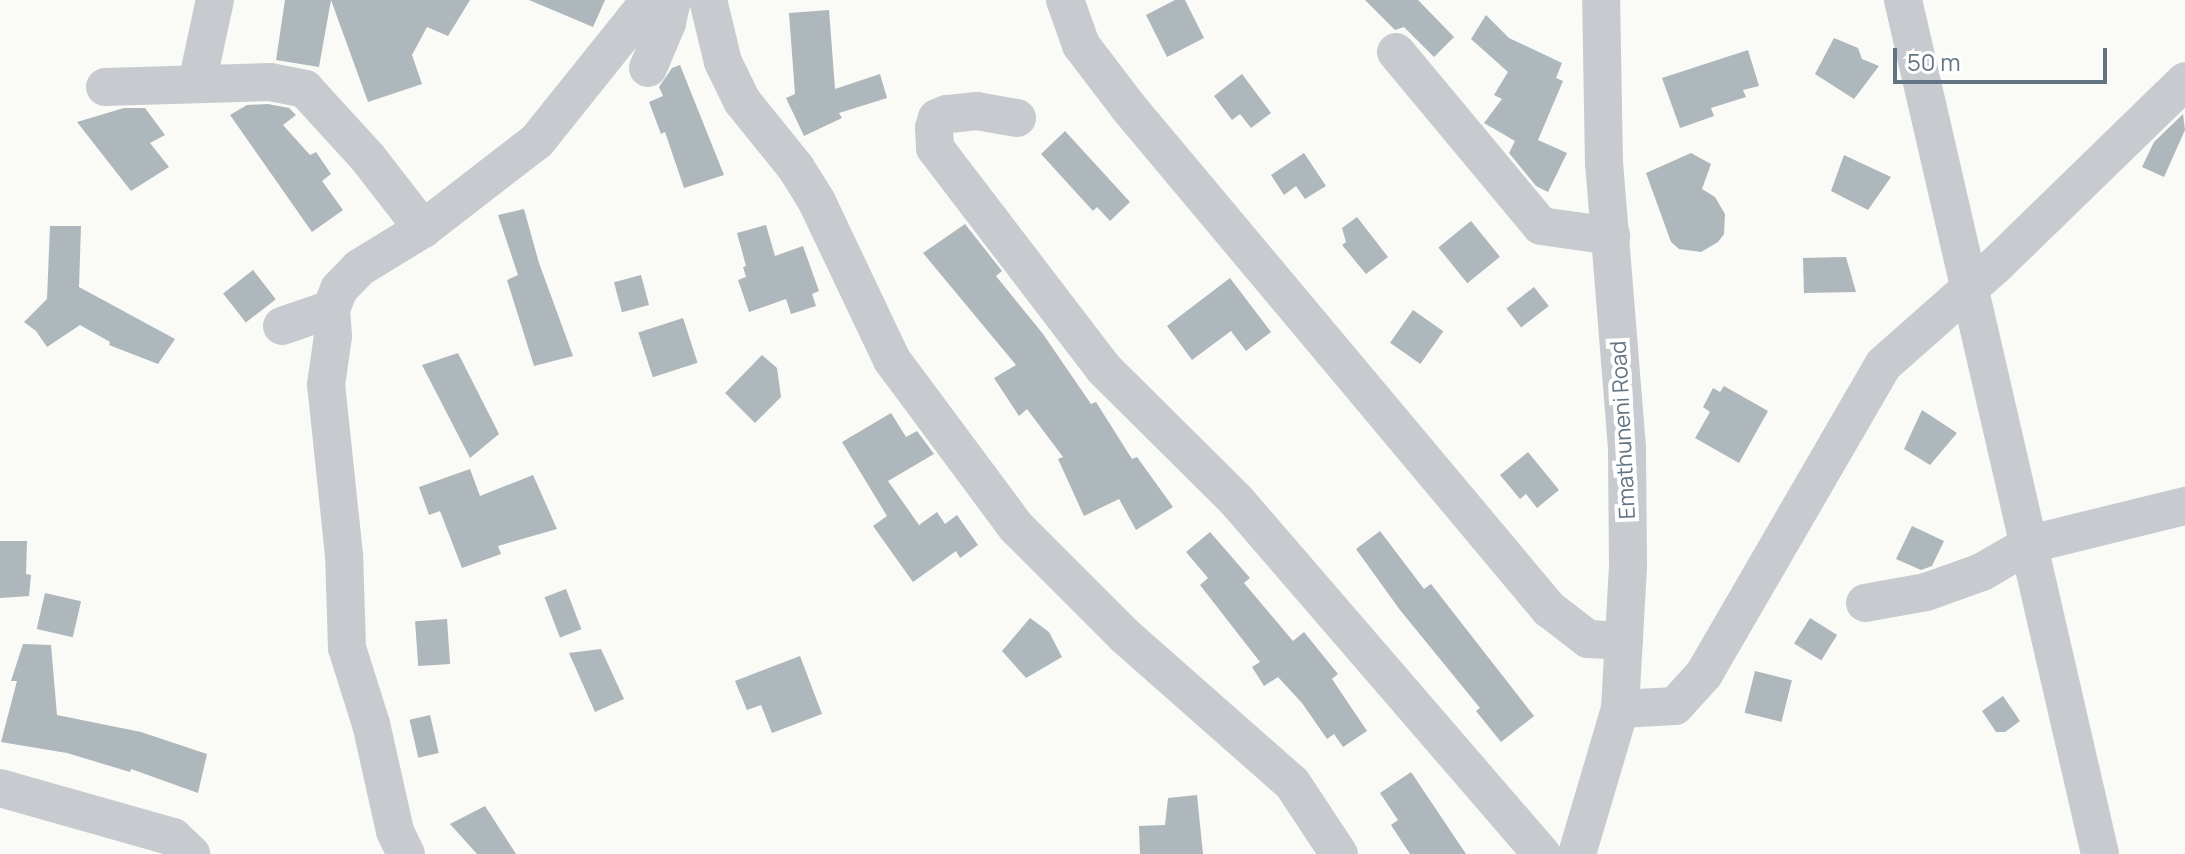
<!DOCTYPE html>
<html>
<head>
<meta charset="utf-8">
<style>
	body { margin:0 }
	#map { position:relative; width:2185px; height:854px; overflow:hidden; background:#fafaf7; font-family:Manrope,sans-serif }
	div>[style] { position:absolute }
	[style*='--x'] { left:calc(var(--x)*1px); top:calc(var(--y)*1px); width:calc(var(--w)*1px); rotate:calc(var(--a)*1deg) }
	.building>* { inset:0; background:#aeb7bc; transform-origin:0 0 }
	.minor>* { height:38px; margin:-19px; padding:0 19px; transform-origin:19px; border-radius:19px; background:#c7cbcf }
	span { translate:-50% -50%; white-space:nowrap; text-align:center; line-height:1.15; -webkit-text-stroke:8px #fff; paint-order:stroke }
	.street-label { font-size:22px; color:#637584 }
	.scale { position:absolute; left:1893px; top:48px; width:214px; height:36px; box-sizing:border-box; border:4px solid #637584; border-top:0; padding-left:10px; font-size:24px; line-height:28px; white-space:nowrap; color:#637584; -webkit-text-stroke:6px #fff; paint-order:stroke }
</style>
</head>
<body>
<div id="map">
	<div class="building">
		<div style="clip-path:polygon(285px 0,470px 0,448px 36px,427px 27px,412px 55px,422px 84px,368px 102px,331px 0,319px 67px,276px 60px)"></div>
		<div style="clip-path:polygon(529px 0,605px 0,593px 27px)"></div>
		<div style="clip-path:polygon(1175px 0,1185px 0,1204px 38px,1167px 57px,1146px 15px)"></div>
		<div style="clip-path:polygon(1365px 0,1418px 0,1454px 37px,1434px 57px,1404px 27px,1395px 30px)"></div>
		<div style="clip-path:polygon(829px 10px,835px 89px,880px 74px,887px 98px,839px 113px,842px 118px,804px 136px,786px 98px,795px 94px,789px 13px)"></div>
		<div style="clip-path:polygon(1486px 15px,1509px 38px,1562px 63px,1556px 78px,1563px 81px,1538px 140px,1567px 153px,1548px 192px,1536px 186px,1509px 153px,1515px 141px,1484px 123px,1502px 99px,1494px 95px,1508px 72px,1471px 39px)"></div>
		<div style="clip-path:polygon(1834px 38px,1858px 48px,1862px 59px,1879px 66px,1854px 99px,1815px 74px)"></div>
		<div style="clip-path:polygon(1748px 50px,1759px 86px,1743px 90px,1746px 97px,1711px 108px,1714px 116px,1680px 128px,1662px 78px)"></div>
		<div style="clip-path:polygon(680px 65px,724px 175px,684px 188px,665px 132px,661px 134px,649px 102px,663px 96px,659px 87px,672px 68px)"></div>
		<div style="clip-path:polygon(1242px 74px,1271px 113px,1251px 128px,1240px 114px,1232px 120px,1214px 96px)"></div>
		<div style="clip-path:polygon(268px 104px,289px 108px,296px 115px,283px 125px,310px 155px,316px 152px,331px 174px,322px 181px,343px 210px,312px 232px,230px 115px,247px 105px)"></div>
		<div style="clip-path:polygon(124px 108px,145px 108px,165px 135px,150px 143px,169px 167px,131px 191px,77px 122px)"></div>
		<div style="clip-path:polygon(2183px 114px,2185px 130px,2164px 177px,2142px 167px,2154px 142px)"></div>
		<div style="clip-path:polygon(1065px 131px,1130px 202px,1110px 221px,1097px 207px,1093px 211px,1041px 154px)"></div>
		<div style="clip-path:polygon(1304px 153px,1326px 186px,1305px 199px,1296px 186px,1284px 195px,1271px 175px)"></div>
		<div style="clip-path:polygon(1691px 153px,1711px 164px,1702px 189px,1715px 197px,1725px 214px,1724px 234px,1718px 242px,1701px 252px,1679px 249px,1671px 242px,1646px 173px)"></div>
		<div style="clip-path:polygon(1844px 155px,1891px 177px,1868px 210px,1831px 191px)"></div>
		<div style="clip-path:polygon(524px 209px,539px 263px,573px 356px,534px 366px,507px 280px,518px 275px,498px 215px)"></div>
		<div style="clip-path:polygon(1357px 217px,1388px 257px,1366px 274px,1342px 245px,1346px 242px,1342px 228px)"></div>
		<div style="left:1471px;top:221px;width:46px;height:42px;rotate:51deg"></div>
		<div style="clip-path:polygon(965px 224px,1002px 271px,996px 276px,1043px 334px,1091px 404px,1096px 402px,1132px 459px,1137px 457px,1173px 507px,1136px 530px,1119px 499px,1084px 516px,1058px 459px,1063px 457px,1027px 409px,1019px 416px,994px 378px,1016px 365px,923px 253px)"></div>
		<div style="clip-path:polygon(766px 225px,775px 256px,803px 246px,819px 291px,812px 294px,816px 306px,791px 314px,786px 299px,749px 312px,738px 280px,746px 277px,743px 267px,746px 266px,737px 233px)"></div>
		<div style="clip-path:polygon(50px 226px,81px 226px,79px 287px,175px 339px,158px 364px,109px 345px,110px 342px,80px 325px,47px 347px,36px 331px,24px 322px,47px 299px)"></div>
		<div style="clip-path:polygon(1846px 257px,1856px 292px,1804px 293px,1803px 258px)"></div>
		<div style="left:253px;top:270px;width:37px;height:38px;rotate:52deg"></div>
		<div style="left:641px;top:275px;width:31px;height:28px;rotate:75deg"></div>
		<div style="clip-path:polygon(1230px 278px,1271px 332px,1246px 351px,1231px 331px,1192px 360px,1167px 326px)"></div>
		<div style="left:1534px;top:287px;width:24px;height:35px;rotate:52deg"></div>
		<div style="left:1413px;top:310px;width:37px;height:40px;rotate:35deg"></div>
		<div style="left:683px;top:318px;width:47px;height:47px;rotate:72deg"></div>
		<div style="clip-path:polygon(458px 353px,499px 434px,470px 458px,422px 365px)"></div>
		<div style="clip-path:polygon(762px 355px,777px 368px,781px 397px,755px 423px,725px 393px)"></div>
		<div style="clip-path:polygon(1724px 386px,1768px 411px,1739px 463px,1695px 438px,1710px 412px,1703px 407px,1713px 388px,1720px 392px)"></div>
		<div style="clip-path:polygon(1922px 410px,1957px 433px,1930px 465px,1904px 449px)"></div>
		<div style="clip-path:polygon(891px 413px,906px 437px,917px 431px,934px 454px,888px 481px,919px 525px,937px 512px,945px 524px,957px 515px,978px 545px,960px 558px,956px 551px,913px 582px,873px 526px,887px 516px,842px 442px)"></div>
		<div style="clip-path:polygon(1528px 452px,1559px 490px,1537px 508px,1526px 494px,1520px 499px,1500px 475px)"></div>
		<div style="clip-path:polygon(470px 469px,480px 496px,533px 475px,557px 529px,498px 546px,501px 554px,462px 568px,440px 511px,429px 515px,419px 487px)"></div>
		<div style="clip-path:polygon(1912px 526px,1944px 541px,1932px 566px,1921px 570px,1896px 559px)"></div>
		<div style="clip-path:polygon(1380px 531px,1424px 589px,1431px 584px,1534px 716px,1501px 742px,1476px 711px,1480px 708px,1400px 610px,1356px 549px)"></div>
		<div style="clip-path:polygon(1210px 532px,1250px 578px,1244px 583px,1293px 641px,1304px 632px,1338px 674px,1332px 679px,1367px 731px,1343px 747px,1334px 734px,1327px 739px,1302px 703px,1278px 677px,1264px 686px,1252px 667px,1260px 662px,1200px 585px,1208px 578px,1186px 552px)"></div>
		<div style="clip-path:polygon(0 541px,27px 541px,26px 574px,31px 575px,29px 596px,0 598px)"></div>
		<div style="left:566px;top:589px;width:43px;height:23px;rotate:69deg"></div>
		<div style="left:45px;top:593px;width:37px;height:37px;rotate:13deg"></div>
		<div style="clip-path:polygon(1030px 618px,1049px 632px,1062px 657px,1026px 678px,1002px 651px)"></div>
		<div style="left:1810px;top:618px;width:32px;height:30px;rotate:32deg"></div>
		<div style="left:447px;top:619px;width:45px;height:32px;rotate:86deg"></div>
		<div style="clip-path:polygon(23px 644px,51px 645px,57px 715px,141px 732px,207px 754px,198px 793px,131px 769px,130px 772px,67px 753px,1px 742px,17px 681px,11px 681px)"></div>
		<div style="clip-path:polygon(601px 649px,624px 699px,595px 712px,569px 653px)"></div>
		<div style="clip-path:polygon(800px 656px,822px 714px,772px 733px,761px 705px,747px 710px,735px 681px)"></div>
		<div style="left:1755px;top:671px;width:38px;height:43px;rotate:14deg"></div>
		<div style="clip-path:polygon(2003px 696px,2020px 721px,2005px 732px,1996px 732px,1982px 711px)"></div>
		<div style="left:430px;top:715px;width:39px;height:21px;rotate:77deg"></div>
		<div style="clip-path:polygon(1411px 772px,1466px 854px,1410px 854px,1391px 825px,1398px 820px,1380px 793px)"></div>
		<div style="clip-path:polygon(1197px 795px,1203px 854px,1140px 854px,1139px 826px,1165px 825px,1168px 798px)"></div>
		<div style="clip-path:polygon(485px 806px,516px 854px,477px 854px,450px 824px)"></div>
	</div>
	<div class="minor">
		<div style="--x:708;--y:0;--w:64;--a:76.4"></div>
		<div style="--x:723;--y:62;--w:43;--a:64"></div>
		<div style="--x:742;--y:101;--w:86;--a:51.1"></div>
		<div style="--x:796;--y:168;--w:40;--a:58"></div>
		<div style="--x:817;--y:202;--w:175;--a:64.6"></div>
		<div style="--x:892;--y:360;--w:208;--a:53.4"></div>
		<div style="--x:1016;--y:527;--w:154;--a:45"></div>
		<div style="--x:1125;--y:636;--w:222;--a:41.4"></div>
		<div style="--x:1292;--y:783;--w:85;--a:56.5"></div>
		<div style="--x:1065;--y:0;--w:48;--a:70.4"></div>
		<div style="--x:1081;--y:45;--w:79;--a:52.7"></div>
		<div style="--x:1129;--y:108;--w:654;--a:50.03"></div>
		<div style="--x:1549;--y:609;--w:49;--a:37.6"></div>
		<div style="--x:1588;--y:639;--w:36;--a:3"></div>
		<div style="--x:1903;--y:0;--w:876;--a:77.01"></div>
		<div style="--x:1396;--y:52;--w:226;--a:50.2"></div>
		<div style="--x:1541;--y:226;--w:71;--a:8.1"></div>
		<div style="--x:648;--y:68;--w:49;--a:-67.1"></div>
		<div style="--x:667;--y:23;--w:24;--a:-78"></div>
		<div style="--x:197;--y:83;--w:85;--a:-77.8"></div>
		<div style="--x:105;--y:87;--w:165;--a:-1.7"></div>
		<div style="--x:270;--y:82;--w:36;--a:11"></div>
		<div style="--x:305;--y:89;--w:93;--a:47.6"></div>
		<div style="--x:368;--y:158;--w:90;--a:52.2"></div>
		<div style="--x:1017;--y:118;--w:41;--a:-170.1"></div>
		<div style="--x:977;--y:111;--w:31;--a:174"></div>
		<div style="--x:946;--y:114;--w:10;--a:156"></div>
		<div style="--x:937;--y:118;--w:10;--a:107"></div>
		<div style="--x:934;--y:128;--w:20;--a:87"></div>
		<div style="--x:935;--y:148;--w:277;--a:52.6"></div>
		<div style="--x:1103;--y:368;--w:187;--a:44.8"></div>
		<div style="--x:1236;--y:500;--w:468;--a:49.2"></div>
		<div style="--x:282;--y:326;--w:52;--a:-19.1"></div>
		<div style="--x:1865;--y:603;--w:62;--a:-10.2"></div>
		<div style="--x:1926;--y:592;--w:59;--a:-19.7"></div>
		<div style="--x:1982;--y:572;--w:56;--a:-30.3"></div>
		<div style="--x:2030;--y:544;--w:160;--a:-13.8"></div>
		<div style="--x:1620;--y:709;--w:55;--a:-3.1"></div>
		<div style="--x:1675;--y:706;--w:43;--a:-47.8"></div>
		<div style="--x:1704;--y:674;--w:358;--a:-59.9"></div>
		<div style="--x:1884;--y:364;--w:151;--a:-41.5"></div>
		<div style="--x:1997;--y:264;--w:262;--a:-44.2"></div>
		<div style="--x:0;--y:788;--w:180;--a:15.8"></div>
		<div style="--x:173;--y:837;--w:25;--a:43"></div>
		<div style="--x:406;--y:854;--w:25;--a:-116"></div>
		<div style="--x:395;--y:831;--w:110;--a:-102.6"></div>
		<div style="--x:371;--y:724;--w:80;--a:-107.5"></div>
		<div style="--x:347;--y:648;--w:93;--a:-91.8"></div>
		<div style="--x:344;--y:555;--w:171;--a:-96"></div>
		<div style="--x:326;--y:385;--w:49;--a:-81.9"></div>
		<div style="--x:333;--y:336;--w:27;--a:-94"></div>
		<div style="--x:331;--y:309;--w:22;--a:-68"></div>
		<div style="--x:339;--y:289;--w:29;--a:-46"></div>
		<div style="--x:359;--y:268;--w:75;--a:-31.4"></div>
		<div style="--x:423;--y:229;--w:144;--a:-37.7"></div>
		<div style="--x:537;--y:141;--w:181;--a:-51.3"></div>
		<div style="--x:1577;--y:854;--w:151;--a:-73.5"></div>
		<div style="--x:1620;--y:709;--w:143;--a:-86.8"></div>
		<div style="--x:1628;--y:566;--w:118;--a:-90.5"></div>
		<div style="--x:1627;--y:448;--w:285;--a:-94.6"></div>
		<div style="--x:1604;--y:164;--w:164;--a:-91"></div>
	</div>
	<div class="street-label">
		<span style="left:1623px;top:430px;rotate:-93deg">Emathuneni Road</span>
	</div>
	<div class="scale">50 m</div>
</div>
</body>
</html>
